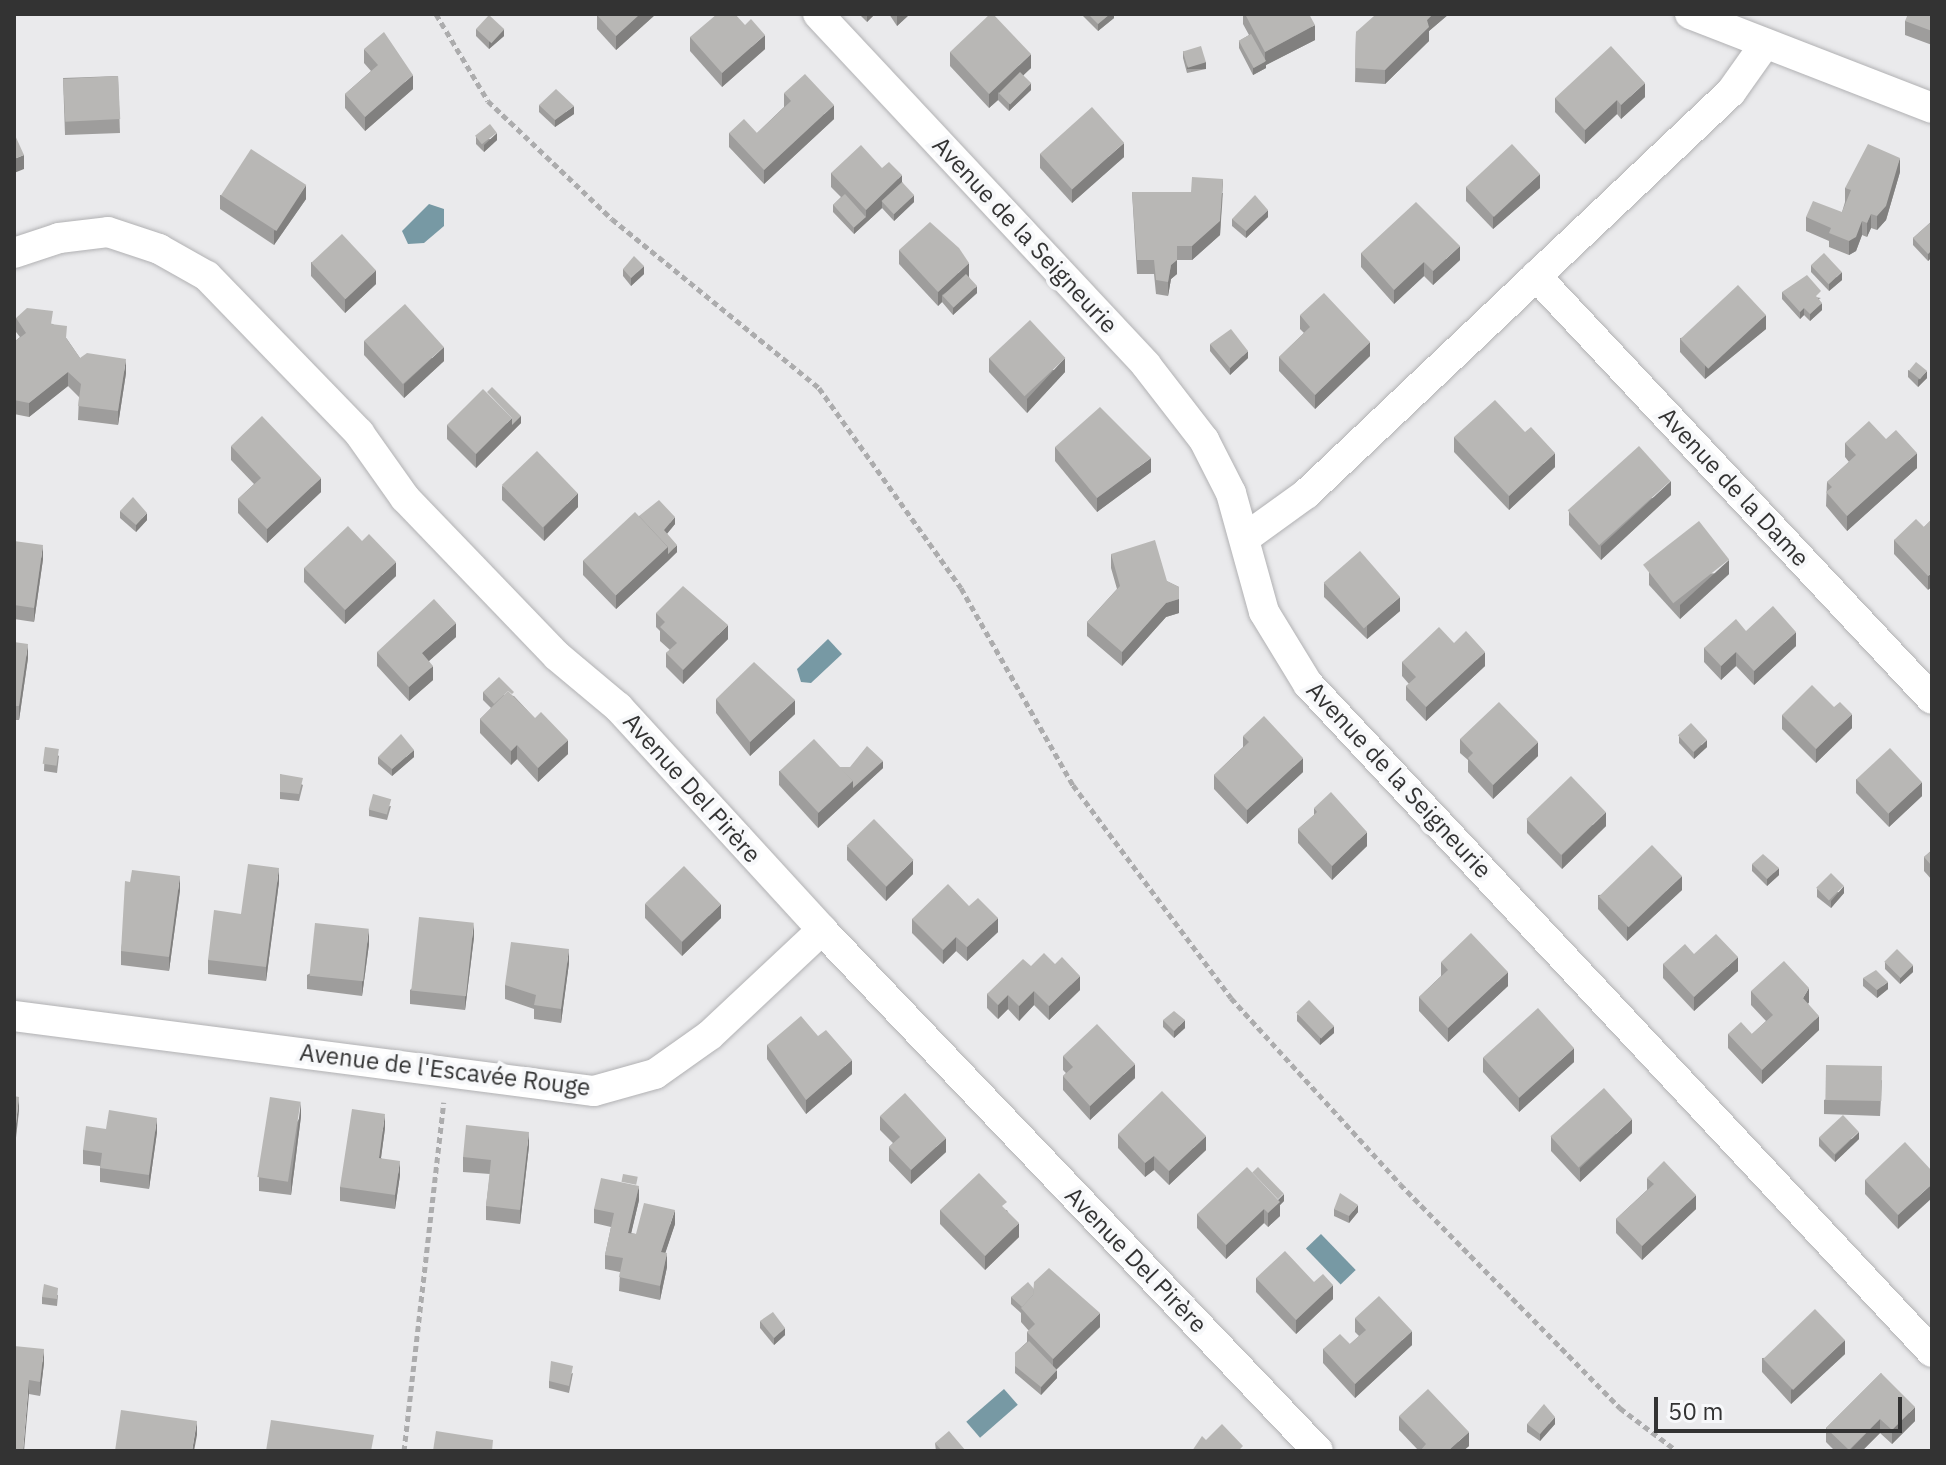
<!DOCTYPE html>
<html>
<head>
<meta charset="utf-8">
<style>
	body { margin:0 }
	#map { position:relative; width:1946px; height:1465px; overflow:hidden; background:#eaeaec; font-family:"IBM Plex Sans",sans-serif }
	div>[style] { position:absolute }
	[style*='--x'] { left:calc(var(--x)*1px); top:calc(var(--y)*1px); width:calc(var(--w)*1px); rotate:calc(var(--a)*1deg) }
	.water>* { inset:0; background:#7799a4; transform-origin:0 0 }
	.path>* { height:5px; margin-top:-2.5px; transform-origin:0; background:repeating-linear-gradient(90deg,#acacad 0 6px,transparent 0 10px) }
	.roads { filter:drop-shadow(0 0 2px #b1b1b3) drop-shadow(0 0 2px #b1b1b3) }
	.street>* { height:30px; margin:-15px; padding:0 15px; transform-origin:15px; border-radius:15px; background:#fff }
	.wall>* { inset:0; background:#9e9d9c; transform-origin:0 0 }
	.shaded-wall>* { inset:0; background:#81807f; transform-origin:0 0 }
	.building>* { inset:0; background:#b8b7b5; transform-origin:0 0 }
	span { translate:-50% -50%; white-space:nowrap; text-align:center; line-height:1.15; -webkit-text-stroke:8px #f7f8fa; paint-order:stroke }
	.street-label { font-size:24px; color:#333 }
	.frame { position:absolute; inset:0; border:16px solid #333; pointer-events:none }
	.scale { position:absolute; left:1654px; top:1397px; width:248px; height:36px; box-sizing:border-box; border:4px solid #333; border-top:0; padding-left:10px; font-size:24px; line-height:28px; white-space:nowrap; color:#333; -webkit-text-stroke:6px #f7f8fa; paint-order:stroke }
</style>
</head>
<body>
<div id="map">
	<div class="water">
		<div style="clip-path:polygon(429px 204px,444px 209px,444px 226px,424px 243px,408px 244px,402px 231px)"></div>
		<div style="clip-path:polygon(828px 639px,842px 654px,811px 683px,801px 682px,797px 669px)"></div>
		<div style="left:1321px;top:1234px;width:50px;height:21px;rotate:46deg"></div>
		<div style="left:1004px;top:1389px;width:21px;height:50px;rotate:49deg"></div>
	</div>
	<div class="path">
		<div style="--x:436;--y:14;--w:101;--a:59.1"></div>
		<div style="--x:488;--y:101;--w:171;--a:43.6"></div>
		<div style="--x:612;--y:219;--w:267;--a:39.2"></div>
		<div style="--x:819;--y:388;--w:245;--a:54.6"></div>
		<div style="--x:961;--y:588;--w:227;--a:60.4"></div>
		<div style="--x:1073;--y:785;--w:265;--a:53.4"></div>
		<div style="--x:1231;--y:998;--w:251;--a:47.7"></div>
		<div style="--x:1400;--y:1184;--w:314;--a:45.5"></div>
		<div style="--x:1620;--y:1408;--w:71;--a:37"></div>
		<div style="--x:404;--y:1451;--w:351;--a:-83.5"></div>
	</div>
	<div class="roads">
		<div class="street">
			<div style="--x:818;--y:14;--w:480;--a:46.9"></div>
			<div style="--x:1146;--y:365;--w:95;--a:52.3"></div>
			<div style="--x:1204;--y:440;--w:59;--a:63"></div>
			<div style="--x:1231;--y:493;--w:123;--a:74.5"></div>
			<div style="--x:1264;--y:612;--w:84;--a:58.6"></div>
			<div style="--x:1308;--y:684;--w:914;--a:46.95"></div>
			<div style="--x:1690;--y:14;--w:260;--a:21.2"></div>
			<div style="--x:14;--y:253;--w:47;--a:-18.4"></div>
			<div style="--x:59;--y:238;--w:49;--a:-7"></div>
			<div style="--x:108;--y:232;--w:54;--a:18.4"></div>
			<div style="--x:159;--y:249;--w:55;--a:29.4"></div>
			<div style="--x:207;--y:276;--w:219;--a:45.9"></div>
			<div style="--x:359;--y:433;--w:80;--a:54.7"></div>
			<div style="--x:405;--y:498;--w:219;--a:46.1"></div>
			<div style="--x:557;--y:656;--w:80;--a:39.9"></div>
			<div style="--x:618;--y:707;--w:302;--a:47.5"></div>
			<div style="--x:822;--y:930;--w:719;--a:46.41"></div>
			<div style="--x:1536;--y:276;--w:579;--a:46.89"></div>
			<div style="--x:1245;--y:538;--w:75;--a:-35.8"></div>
			<div style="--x:1306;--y:494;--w:585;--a:-43.41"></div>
			<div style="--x:1731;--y:92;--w:59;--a:-54.7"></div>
			<div style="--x:14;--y:1016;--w:585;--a:7.37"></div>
			<div style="--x:594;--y:1091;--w:63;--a:-15.6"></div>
			<div style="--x:655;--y:1074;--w:67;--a:-35.3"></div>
			<div style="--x:710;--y:1035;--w:154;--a:-43.2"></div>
		</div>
	</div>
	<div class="wall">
		<div style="clip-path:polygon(656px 14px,616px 50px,597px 29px,597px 15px)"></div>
		<div style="clip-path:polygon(859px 14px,875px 14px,867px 22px)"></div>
		<div style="clip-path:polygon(889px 14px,910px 14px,897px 26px)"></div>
		<div style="clip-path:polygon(1083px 14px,1114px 14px,1114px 18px,1098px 31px,1083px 16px)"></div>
		<div style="clip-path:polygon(1243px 14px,1309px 14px,1315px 40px,1266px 65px,1266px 68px,1253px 75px,1239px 48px,1239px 41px,1249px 35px,1243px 24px)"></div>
		<div style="clip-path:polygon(1396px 14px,1449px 14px,1429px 31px,1429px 41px,1385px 84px,1355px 82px,1356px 32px)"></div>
		<div style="clip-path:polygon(1932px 14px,1932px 45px,1905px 35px,1905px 21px)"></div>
		<div style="clip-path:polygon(476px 29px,504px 36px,489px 49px,476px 36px)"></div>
		<div style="clip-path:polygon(690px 37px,765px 49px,722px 87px,690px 51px)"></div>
		<div style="clip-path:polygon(364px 49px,413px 89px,365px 131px,345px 108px,345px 94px,371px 71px,364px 63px)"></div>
		<div style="clip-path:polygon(1183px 51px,1206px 69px,1187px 73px,1183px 58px)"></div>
		<div style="clip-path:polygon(950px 52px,1031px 68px,1023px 75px,1031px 90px,1009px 111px,998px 100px,989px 108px,950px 66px)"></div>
		<div style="left:118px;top:76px;width:57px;height:55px;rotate:88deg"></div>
		<div style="clip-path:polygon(784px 93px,834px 119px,764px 184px,729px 147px,729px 133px,757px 133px,784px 107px)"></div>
		<div style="clip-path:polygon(1645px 97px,1621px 119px,1617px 114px,1585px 144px,1555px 112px,1555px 98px)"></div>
		<div style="clip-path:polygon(539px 105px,574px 114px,555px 127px,539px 112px)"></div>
		<div style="clip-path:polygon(476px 137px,497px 140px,484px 152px,476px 144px)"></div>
		<div style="clip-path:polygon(1040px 154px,1124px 157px,1072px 203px,1040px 168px)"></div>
		<div style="clip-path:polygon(882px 168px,902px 182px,914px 202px,894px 221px,882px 208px,854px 234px,833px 212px,833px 205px,841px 197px,831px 187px,831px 173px)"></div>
		<div style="clip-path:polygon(1900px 172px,1886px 220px,1877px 230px,1871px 228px,1867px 237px,1862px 235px,1856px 251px,1849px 255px,1829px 247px,1829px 241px,1806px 231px,1806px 217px,1842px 212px,1845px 202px,1845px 188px)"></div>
		<div style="clip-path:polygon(1466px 187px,1540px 188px,1493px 229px,1466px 201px)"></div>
		<div style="clip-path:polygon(1132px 192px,1223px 193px,1220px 235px,1192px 260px,1177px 260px,1177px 274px,1171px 279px,1168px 296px,1156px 294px,1154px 274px,1137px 274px)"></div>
		<div style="clip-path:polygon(220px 195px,306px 199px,274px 245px,220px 209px)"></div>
		<div style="clip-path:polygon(1268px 217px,1246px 238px,1232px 226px,1232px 219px)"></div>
		<div style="clip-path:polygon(1932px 221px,1932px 257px,1928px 261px,1913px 245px,1913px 238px)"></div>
		<div style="clip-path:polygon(899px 250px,969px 277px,977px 293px,953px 315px,942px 302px,938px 306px,899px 264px)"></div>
		<div style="clip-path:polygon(1361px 253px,1460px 260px,1433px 285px,1424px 276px,1394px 304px,1361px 267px)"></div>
		<div style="clip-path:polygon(311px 262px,376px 284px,345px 313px,311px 276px)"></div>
		<div style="clip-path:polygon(1811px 265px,1842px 280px,1829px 291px,1811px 272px)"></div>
		<div style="clip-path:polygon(623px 269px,644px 274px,631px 286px,623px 276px)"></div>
		<div style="clip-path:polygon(1782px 292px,1821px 298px,1819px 299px,1822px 310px,1810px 321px,1804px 315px,1800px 319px,1782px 299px)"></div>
		<div style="clip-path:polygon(1300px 315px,1370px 356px,1315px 409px,1279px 371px,1279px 357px,1304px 333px,1300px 329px)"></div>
		<div style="clip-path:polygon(16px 318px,53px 324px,67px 339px,80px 358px,126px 373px,118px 425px,78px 420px,79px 397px,68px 386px,29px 417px,14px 414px,14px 342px,20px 337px,16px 332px)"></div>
		<div style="clip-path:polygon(1766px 329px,1705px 379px,1680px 352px,1680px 338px)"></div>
		<div style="clip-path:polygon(364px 341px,444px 361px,404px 398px,364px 355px)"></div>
		<div style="clip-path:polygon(1210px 344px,1248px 358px,1230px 375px,1210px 351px)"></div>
		<div style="clip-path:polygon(989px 358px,1065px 372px,1027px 413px,989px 372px)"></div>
		<div style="clip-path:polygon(1908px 370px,1927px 378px,1918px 387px,1908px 377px)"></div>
		<div style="clip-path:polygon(521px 423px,476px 468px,447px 439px,447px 425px)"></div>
		<div style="clip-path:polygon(1454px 437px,1555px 467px,1509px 510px,1454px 452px)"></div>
		<div style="clip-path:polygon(1886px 439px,1917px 468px,1847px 531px,1826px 506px,1827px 482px,1849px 462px,1845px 457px,1845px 443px)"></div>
		<div style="clip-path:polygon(231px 446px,321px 492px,267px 543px,238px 513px,238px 499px,254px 484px,231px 460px)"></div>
		<div style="clip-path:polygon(1055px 447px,1151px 472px,1097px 512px,1055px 461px)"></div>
		<div style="clip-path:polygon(502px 486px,578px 507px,544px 541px,502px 500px)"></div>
		<div style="clip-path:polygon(1671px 495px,1601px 560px,1569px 525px,1569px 511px)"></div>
		<div style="clip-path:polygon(120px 511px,147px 520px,136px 532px,120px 518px)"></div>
		<div style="clip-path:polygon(639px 516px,675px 524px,667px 534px,677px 552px,616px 609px,583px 575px,583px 561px)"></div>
		<div style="clip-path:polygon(1932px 519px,1928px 590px,1894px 554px,1894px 540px,1924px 527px)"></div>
		<div style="clip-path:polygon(14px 541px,43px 559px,34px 622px,14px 619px)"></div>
		<div style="clip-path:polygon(1111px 554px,1179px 587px,1179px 613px,1166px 617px,1122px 666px,1087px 636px,1087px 622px,1117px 589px,1111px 568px)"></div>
		<div style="clip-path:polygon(304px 568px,396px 576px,345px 624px,304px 582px)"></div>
		<div style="clip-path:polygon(1649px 571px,1729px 574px,1680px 619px,1649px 585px)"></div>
		<div style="clip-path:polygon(1324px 583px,1400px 611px,1367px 639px,1324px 597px)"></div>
		<div style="clip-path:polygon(656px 613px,728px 639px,683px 684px,666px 667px,666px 653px,670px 650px,660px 641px,660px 631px,656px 627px)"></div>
		<div style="clip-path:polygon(1746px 631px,1796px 646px,1754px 685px,1736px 666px,1721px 680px,1704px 662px,1704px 648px)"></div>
		<div style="clip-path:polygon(456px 637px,429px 661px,433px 680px,409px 701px,377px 666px,377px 652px)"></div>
		<div style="clip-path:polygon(14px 642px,28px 658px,19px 720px,14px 720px)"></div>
		<div style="clip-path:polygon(1454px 643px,1485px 666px,1426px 721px,1406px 700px,1406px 686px,1409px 684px,1402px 676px,1402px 662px)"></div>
		<div style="clip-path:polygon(483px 692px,514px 696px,568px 754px,538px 782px,517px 759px,511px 765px,480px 733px,480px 719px,491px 708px,483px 700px)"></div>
		<div style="clip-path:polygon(716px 699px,795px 714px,750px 756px,716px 713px)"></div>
		<div style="clip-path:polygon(1782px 715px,1852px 728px,1816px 763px,1782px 729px)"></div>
		<div style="clip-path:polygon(1243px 736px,1303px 772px,1247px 824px,1214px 789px,1214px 775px,1243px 747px)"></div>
		<div style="clip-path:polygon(1679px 736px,1707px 747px,1694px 759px,1679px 743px)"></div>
		<div style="clip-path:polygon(1460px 739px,1538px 756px,1493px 799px,1468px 772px,1468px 760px,1460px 753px)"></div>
		<div style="clip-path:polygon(45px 747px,59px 756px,57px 773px,44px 771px)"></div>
		<div style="clip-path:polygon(378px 757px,414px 757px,392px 776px,378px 764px)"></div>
		<div style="clip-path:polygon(839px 767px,883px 768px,818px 828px,779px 785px,779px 771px)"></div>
		<div style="clip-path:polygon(280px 774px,303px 785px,299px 801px,280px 799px)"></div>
		<div style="clip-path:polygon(1856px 779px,1922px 796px,1889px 827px,1856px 793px)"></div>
		<div style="clip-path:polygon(391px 806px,387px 820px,369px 816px,369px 809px)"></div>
		<div style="clip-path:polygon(1314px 808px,1367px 846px,1332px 880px,1298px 843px,1298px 829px,1314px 815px)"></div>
		<div style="clip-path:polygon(1527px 819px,1606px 826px,1562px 869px,1527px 833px)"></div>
		<div style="clip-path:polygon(847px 846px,913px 874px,886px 901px,847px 860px)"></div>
		<div style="clip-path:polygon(1932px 850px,1932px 880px,1924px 871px,1924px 857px)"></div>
		<div style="clip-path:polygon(1752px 864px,1779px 875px,1767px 886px,1752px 871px)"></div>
		<div style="clip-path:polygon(130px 882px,180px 890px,169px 971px,121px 965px,121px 951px)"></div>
		<div style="clip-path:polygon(279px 882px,266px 981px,208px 974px,208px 960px,241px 914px)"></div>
		<div style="clip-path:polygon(1817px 889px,1844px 893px,1831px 908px,1817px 897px)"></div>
		<div style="clip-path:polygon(1682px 890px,1627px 941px,1598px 909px,1598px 895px)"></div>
		<div style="clip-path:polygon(645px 904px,721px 918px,682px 956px,645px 918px)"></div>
		<div style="clip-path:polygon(969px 906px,998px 932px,967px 961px,956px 951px,943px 964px,912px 933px,912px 919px)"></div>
		<div style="clip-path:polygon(474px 937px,465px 1010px,410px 1004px,410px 990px)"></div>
		<div style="clip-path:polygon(369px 944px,362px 996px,307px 989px,307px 975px)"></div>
		<div style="clip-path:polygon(1694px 954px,1738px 971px,1694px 1011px,1663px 978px,1663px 964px)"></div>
		<div style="clip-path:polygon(1441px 962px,1508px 986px,1448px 1042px,1419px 1011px,1419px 997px,1441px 976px)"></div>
		<div style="clip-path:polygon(1885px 962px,1913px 972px,1900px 984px,1885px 969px)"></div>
		<div style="clip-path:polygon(569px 963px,561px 1023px,534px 1019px,534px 1009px,505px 999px,505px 985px)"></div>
		<div style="clip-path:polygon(1031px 966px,1080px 990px,1049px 1020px,1034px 1005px,1019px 1021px,1008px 1009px,998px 1019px,987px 1008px,987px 994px)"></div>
		<div style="clip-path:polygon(1863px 978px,1888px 989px,1877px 998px,1863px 986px)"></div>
		<div style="clip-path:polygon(1751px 991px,1809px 1002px,1808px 1004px,1819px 1030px,1762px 1084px,1728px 1048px,1728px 1034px,1752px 1034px,1766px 1021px,1751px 1005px)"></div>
		<div style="clip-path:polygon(1297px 1014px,1334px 1033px,1320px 1045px,1297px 1021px)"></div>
		<div style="clip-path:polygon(1163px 1020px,1185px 1028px,1174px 1038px,1163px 1027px)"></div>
		<div style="clip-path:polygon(818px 1036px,852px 1074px,806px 1114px,767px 1059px,767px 1045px)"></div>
		<div style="clip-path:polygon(1063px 1056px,1135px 1078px,1090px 1120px,1063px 1090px,1063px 1076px,1066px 1073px,1063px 1070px)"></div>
		<div style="clip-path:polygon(1483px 1058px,1574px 1062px,1519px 1112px,1483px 1072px)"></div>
		<div style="clip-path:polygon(1882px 1080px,1880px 1116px,1824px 1114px,1824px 1100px)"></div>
		<div style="clip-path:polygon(301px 1116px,291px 1195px,259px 1191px,259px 1177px)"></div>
		<div style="clip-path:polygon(880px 1116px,946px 1152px,911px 1184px,889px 1161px,889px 1147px,893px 1143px,880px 1130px)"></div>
		<div style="clip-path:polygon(385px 1128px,381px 1158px,400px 1175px,395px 1209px,340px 1201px,340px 1187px)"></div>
		<div style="clip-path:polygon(106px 1129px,157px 1132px,149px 1189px,100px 1182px,100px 1166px,83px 1164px,83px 1150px)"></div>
		<div style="clip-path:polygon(1632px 1133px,1580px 1182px,1551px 1151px,1551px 1137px)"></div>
		<div style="clip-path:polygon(1118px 1134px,1206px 1150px,1169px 1185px,1154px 1170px,1145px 1177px,1118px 1148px)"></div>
		<div style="clip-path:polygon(1819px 1138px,1859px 1139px,1835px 1162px,1819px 1146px)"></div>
		<div style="clip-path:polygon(529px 1146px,520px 1224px,486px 1220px,486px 1206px,490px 1174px,463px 1172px,463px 1157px)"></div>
		<div style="clip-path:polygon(1932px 1171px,1898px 1229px,1865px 1194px,1865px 1180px)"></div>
		<div style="clip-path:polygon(1647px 1178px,1696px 1209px,1642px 1260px,1616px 1233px,1616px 1219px,1647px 1190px)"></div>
		<div style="clip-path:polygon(638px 1186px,639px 1200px,631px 1233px,636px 1234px,675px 1224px,665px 1253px,667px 1267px,660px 1300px,619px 1291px,620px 1272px,605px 1269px,605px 1255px,611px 1227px,594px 1223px,594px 1209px)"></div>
		<div style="clip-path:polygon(1284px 1201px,1280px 1205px,1280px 1216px,1268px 1227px,1264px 1223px,1226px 1259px,1197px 1228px,1197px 1214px)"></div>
		<div style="clip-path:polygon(1334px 1209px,1358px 1212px,1349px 1223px,1334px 1216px)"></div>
		<div style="clip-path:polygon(940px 1210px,1007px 1210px,1019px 1237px,985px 1270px,940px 1224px)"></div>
		<div style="clip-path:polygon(1256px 1278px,1314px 1282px,1333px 1299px,1296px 1334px,1256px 1292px)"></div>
		<div style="clip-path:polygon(1034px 1289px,1100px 1327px,1056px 1369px,1057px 1378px,1041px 1395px,1015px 1373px,1015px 1353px,1027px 1342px,1027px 1332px,1029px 1331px,1021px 1322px,1021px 1313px,1011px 1304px,1011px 1297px)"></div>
		<div style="clip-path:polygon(58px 1295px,57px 1306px,42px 1304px,42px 1297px)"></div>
		<div style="clip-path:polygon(1355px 1318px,1412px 1345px,1355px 1398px,1323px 1363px,1323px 1349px,1350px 1344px,1359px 1336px,1355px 1332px)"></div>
		<div style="clip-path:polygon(760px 1321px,785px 1335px,774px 1345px,760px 1328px)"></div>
		<div style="clip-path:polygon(14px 1346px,44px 1363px,40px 1396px,29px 1394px)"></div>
		<div style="clip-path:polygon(1845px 1354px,1791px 1404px,1762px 1372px,1762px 1358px)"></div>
		<div style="clip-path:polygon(573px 1373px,569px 1393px,549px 1388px,549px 1381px)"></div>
		<div style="clip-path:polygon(1881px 1373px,1915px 1421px,1892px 1444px,1880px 1433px,1862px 1451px,1835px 1451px,1826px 1442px,1826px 1428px)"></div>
		<div style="clip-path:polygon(1399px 1416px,1469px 1446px,1463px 1451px,1419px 1451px,1399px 1430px)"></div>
		<div style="clip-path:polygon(1527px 1424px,1555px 1424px,1540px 1441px,1527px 1432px)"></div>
		<div style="clip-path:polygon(935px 1443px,966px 1451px,936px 1451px)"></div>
	</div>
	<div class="shaded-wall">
		<div style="clip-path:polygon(640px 14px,656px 14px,616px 50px,616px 36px)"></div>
		<div style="clip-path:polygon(867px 14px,875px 14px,867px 22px)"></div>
		<div style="clip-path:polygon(897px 14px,910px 14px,897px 26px)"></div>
		<div style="clip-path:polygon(1110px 14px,1114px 14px,1114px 18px,1098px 31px,1098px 24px)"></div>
		<div style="clip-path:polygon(1433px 14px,1449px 14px,1429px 31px,1429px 41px,1385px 84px,1385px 70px,1427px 20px)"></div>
		<div style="clip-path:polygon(1315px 25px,1315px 40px,1266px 65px,1266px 68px,1253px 75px,1253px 68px,1265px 62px,1265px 52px)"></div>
		<div style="clip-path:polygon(504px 29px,504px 36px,489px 49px,489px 42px)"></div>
		<div style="clip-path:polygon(765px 35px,765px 49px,722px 87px,722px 73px)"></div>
		<div style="clip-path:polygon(1031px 54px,1031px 68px,1002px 96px,998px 92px,998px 100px,989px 108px,989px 94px)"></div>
		<div style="left:1206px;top:62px;width:7px;height:19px;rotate:90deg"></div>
		<div style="clip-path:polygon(413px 75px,413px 89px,365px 131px,365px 117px)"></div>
		<div style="clip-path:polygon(1031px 83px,1031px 90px,1009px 111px,1009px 104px)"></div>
		<div style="clip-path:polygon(1645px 83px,1645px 97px,1621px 119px,1621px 105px)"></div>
		<div style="clip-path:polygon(1617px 100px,1617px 114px,1585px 144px,1585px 130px)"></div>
		<div style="clip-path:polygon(834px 105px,834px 119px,764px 184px,764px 170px)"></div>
		<div style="clip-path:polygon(574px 106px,574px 114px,555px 127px,555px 120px)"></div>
		<div style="clip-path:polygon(497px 133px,497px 140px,484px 152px,484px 145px)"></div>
		<div style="clip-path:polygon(1124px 143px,1124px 157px,1072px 203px,1072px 189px)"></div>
		<div style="clip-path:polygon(24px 155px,24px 169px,14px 173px,14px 159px)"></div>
		<div style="clip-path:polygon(1900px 158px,1900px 172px,1886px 220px,1877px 230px,1877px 216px)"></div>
		<div style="clip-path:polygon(1540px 174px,1540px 188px,1493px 229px,1493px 215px)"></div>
		<div style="clip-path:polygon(902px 175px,902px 190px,882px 201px,882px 208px,854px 234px,854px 227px,866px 217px,866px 210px)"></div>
		<div style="clip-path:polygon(1223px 179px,1220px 235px,1192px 260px,1192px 246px)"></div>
		<div style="clip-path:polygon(306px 185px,306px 199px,274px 245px,274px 231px)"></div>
		<div style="clip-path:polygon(914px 195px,914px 202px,894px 221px,894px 214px)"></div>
		<div style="clip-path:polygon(1268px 210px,1268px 217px,1246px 238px,1246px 231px)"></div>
		<div style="clip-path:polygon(1871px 214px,1871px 228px,1867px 237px,1867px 223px)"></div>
		<div style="clip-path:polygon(1862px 221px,1862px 235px,1856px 251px,1849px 255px,1849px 241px)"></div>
		<div style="clip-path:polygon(1460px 246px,1460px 260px,1433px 285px,1433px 271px)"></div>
		<div style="clip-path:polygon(1932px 250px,1932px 257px,1928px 261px,1928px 254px)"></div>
		<div style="clip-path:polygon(1177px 260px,1177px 274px,1171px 279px,1168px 296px,1168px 282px,1171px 265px)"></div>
		<div style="clip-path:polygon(1424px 262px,1424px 276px,1394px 304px,1394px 290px)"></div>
		<div style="clip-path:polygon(969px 263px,969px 277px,942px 295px,942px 302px,938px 306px,938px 292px)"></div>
		<div style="clip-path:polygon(644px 266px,644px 274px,631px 286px,631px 278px)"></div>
		<div style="clip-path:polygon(376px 270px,376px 284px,345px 313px,345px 298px)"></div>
		<div style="clip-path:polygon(1842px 272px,1842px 280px,1829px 291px,1829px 284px)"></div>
		<div style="clip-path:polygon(977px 286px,977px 293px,953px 315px,953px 308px)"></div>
		<div style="clip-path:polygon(1822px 303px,1822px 310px,1810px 321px,1810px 314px)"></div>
		<div style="clip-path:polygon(1804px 308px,1804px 315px,1800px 319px,1800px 312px)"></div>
		<div style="clip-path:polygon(1766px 315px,1766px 329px,1705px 379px,1705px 365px)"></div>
		<div style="clip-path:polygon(1370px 342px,1370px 356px,1315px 409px,1315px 395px)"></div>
		<div style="clip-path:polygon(444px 347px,444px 361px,404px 398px,404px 384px)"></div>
		<div style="clip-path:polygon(1248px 351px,1248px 358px,1230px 375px,1230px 368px)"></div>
		<div style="clip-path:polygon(1065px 358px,1065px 372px,1027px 413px,1027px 399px)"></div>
		<div style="clip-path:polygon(126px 359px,126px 373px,118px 425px,118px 411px)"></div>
		<div style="clip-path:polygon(1927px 371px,1927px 378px,1918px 387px,1918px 380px)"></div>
		<div style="clip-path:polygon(68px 372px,68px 386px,29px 417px,29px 403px)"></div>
		<div style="clip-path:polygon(521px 416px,521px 423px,476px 468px,476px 454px,512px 418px)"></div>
		<div style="clip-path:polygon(1555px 453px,1555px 467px,1509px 510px,1509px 496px)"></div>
		<div style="clip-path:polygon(1917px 453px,1917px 468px,1847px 531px,1847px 516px)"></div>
		<div style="clip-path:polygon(1151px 458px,1151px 472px,1097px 512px,1097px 498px)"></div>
		<div style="clip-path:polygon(321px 478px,321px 492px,267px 543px,267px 529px)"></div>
		<div style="clip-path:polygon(1671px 481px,1671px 495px,1601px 560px,1601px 546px)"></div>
		<div style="clip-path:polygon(578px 493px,578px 507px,544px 541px,544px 527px)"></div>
		<div style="clip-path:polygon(147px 513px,147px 520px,136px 532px,136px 525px)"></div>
		<div style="clip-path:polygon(675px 517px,675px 524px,664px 537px,664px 530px)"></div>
		<div style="clip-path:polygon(43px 545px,43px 559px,34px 622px,34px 608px)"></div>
		<div style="clip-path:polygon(677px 545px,677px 552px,668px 561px,668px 554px)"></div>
		<div style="clip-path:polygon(668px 547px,668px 561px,616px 609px,616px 595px)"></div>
		<div style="clip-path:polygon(1729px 560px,1729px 574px,1680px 619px,1680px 605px)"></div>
		<div style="clip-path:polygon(396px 562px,396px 576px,345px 624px,345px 610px)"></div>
		<div style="clip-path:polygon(1932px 573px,1932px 587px,1928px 590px,1928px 576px)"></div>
		<div style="clip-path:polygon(1400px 597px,1400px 611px,1367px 639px,1367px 625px)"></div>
		<div style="clip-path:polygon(1179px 599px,1179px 613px,1166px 617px,1122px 666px,1122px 652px,1166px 603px)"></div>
		<div style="clip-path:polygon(456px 623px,456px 637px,422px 667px,422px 653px)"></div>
		<div style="clip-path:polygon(728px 625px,728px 639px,683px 684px,683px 670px)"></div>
		<div style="clip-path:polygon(1796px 632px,1796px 646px,1754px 685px,1754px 671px)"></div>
		<div style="clip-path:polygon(28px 644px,28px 658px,19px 720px,19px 706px)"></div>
		<div style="clip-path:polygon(1485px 652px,1485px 666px,1426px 721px,1426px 707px)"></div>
		<div style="clip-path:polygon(1736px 652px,1736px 666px,1721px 680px,1721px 666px)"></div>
		<div style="clip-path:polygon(433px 666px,433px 680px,409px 701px,409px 687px)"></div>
		<div style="clip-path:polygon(795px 700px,795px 714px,750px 756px,750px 742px)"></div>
		<div style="clip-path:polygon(1852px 714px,1852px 728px,1816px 763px,1816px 749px)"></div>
		<div style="clip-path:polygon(568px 740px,568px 754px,538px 782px,538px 768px)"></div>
		<div style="clip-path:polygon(1707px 740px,1707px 747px,1694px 759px,1694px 752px)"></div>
		<div style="clip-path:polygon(1538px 742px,1538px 756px,1493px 799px,1493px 785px)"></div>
		<div style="clip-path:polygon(517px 745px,517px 759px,511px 765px,511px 751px)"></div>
		<div style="clip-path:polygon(414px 750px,414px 757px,392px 776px,392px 769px)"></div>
		<div style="clip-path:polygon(1303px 758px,1303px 772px,1247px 824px,1247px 810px)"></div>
		<div style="clip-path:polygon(883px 761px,883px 768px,818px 828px,818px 813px,853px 781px)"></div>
		<div style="clip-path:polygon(1922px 782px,1922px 796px,1889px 827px,1889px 813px)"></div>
		<div style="clip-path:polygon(1606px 812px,1606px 826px,1562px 869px,1562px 855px)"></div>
		<div style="clip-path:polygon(1367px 832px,1367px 846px,1332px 880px,1332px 866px)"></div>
		<div style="clip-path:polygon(913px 860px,913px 874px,886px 901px,886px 887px)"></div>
		<div style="clip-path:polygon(279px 868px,279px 882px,266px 981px,266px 967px)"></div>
		<div style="clip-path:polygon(1779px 868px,1779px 875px,1767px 886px,1767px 879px)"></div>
		<div style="clip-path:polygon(180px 876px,180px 890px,169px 971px,169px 957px)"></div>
		<div style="clip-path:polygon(1682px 876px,1682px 890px,1627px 941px,1627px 927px)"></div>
		<div style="clip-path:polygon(1844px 886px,1844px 893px,1831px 908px,1831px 901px)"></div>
		<div style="clip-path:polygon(721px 904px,721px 918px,682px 956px,682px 942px)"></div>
		<div style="clip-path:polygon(998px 918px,998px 932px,967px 961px,967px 947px)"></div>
		<div style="clip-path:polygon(474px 923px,474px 937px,465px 1010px,465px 996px)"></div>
		<div style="clip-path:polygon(369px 929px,369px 944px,362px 996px,362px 982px)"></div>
		<div style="clip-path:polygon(956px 937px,956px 951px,943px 964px,943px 950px)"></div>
		<div style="clip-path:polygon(569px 949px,569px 963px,561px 1023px,561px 1009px)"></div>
		<div style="clip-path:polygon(1738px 957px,1738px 971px,1694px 1011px,1694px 997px)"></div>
		<div style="clip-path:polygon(1913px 965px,1913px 972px,1900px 984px,1900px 976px)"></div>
		<div style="clip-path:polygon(1508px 972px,1508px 986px,1448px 1042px,1448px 1028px)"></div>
		<div style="clip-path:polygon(1080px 976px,1080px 990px,1049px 1020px,1049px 1006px)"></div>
		<div style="clip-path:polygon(1888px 982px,1888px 989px,1877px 998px,1877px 990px)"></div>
		<div style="clip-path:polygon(1809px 988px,1809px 1002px,1803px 1012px,1803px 998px)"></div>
		<div style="clip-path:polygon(1034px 991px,1034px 1005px,1019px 1021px,1019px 1006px)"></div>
		<div style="clip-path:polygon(1008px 995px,1008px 1009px,998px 1019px,998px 1005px)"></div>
		<div style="clip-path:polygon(1819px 1016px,1819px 1030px,1762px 1084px,1762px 1070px)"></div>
		<div style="clip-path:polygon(1185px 1020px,1185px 1028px,1174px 1038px,1174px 1031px)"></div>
		<div style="clip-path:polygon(1334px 1026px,1334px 1033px,1320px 1045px,1320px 1038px)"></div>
		<div style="clip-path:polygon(1574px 1048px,1574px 1062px,1519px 1112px,1519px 1098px)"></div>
		<div style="clip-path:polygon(852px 1060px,852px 1074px,806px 1114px,806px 1100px)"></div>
		<div style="clip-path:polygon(1135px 1064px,1135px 1078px,1090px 1120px,1090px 1106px)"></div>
		<div style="clip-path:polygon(19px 1097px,19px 1111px,14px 1155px,14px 1141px)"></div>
		<div style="clip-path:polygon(301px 1102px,301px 1116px,291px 1195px,291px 1181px)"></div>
		<div style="clip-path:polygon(385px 1114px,385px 1128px,379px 1172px,379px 1158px)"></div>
		<div style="clip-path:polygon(157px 1118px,157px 1132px,149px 1189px,149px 1175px)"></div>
		<div style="clip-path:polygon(1632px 1119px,1632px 1133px,1580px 1182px,1580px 1168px)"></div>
		<div style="clip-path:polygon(529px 1132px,529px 1146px,520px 1224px,520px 1210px)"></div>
		<div style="clip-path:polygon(1859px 1132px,1859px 1139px,1835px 1162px,1835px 1155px)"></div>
		<div style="clip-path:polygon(1206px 1136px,1206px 1150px,1169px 1185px,1169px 1171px)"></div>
		<div style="clip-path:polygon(946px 1138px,946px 1152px,911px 1184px,911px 1170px)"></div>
		<div style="clip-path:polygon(1154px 1156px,1154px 1170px,1145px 1177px,1145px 1163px)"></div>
		<div style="clip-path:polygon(400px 1161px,400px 1175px,395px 1209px,395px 1195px)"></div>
		<div style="clip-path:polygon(1932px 1184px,1932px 1198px,1898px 1229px,1898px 1215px)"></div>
		<div style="clip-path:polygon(639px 1186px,639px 1200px,628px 1247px,628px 1233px)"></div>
		<div style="clip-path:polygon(1284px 1194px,1284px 1201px,1280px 1205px,1280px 1216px,1268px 1227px,1268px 1213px,1275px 1203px)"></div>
		<div style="clip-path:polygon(1696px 1195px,1696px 1209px,1642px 1260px,1642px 1246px)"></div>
		<div style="clip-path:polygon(1358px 1205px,1358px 1212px,1349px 1223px,1349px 1216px)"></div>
		<div style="clip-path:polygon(1264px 1209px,1264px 1223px,1226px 1259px,1226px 1245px)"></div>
		<div style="clip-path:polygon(675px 1210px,675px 1224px,661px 1266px,661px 1252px)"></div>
		<div style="clip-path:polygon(1019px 1223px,1019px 1237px,985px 1270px,985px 1256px)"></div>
		<div style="clip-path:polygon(667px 1253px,667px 1267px,660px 1300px,660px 1286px)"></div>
		<div style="clip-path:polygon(1333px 1285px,1333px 1299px,1296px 1334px,1296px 1320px)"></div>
		<div style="clip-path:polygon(1100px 1313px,1100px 1327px,1053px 1373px,1053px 1359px)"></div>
		<div style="clip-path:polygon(785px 1328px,785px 1335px,774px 1345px,774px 1338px)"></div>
		<div style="clip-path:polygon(1412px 1331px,1412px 1345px,1355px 1398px,1355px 1384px)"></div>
		<div style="clip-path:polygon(1845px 1340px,1845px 1354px,1791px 1404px,1791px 1390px)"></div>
		<div style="clip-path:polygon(44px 1349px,44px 1363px,40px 1396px,40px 1382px)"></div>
		<div style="clip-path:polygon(1057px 1370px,1057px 1378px,1041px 1395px,1041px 1387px)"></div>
		<div style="clip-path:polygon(29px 1380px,29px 1394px,24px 1451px,23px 1451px)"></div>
		<div style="clip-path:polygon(1915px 1407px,1915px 1421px,1892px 1444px,1892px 1430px)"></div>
		<div style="clip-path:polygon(1555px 1417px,1555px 1424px,1540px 1441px,1540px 1434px)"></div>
		<div style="clip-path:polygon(1880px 1419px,1880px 1433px,1862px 1451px,1849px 1451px)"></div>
		<div style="clip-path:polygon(197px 1421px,197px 1435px,194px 1451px,192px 1451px)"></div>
		<div style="clip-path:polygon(1469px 1432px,1469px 1446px,1463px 1451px,1448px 1451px)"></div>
	</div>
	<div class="building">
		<div style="clip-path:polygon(598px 14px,640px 14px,616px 36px,597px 15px)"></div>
		<div style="clip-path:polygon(717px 14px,735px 14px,745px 25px,751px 19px,765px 35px,722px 73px,690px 37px)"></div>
		<div style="clip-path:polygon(990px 14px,993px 14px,1031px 54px,989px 94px,950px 52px)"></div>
		<div style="clip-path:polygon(1088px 14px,1110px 14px,1098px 24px)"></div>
		<div style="clip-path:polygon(1245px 14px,1309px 14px,1315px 25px,1265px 52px)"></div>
		<div style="clip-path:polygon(1396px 14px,1433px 14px,1427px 20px,1429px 27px,1385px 70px,1355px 68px,1356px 32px,1374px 16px)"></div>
		<div style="clip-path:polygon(1908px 14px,1932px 14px,1932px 31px,1905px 21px)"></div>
		<div style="left:489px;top:15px;width:21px;height:19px;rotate:43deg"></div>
		<div style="clip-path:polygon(384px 32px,413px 75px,365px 117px,345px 94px,378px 65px,364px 49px)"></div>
		<div style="left:1251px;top:34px;width:31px;height:14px;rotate:61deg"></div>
		<div style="left:1201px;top:46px;width:17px;height:19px;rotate:73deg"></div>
		<div style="clip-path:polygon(1611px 46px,1645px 83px,1621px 105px,1617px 100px,1585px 130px,1555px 98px)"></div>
		<div style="left:1020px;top:72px;width:16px;height:30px;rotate:45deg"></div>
		<div style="clip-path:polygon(805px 74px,834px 105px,764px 170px,729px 133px,744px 119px,757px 133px,791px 101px,784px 93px)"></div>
		<div style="left:118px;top:76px;width:43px;height:55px;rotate:87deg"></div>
		<div style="clip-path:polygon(556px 89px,574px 106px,555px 120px,539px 105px)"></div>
		<div style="left:1092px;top:107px;width:48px;height:70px;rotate:48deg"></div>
		<div style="left:490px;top:124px;width:11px;height:19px;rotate:52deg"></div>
		<div style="clip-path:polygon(14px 133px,24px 155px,14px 159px)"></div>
		<div style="left:1512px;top:144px;width:41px;height:63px;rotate:47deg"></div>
		<div style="clip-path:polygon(1868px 144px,1900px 158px,1886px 206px,1877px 216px,1871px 214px,1867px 223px,1862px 221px,1856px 237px,1849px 241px,1829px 233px,1831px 228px,1806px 217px,1813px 201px,1842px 212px,1851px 190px,1845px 188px)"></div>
		<div style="clip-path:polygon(861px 145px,882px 168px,889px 162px,902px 175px,866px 210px,831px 173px)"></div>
		<div style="left:251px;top:149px;width:66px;height:55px;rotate:33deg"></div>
		<div style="clip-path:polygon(1192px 177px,1223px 179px,1220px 221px,1192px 246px,1177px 246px,1177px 260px,1171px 265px,1168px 282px,1156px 280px,1154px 260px,1137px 260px,1132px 192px,1191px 192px)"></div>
		<div style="left:902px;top:182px;width:18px;height:28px;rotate:47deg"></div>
		<div style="left:845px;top:194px;width:31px;height:16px;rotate:48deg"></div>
		<div style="clip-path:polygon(1255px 195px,1268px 210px,1246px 231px,1232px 219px)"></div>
		<div style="clip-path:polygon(1416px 202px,1460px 246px,1433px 271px,1424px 262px,1394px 290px,1361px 253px)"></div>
		<div style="clip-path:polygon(1932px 221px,1932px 250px,1928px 254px,1913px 238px)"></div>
		<div style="clip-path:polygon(930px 222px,959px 248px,969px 263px,938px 292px,899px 250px)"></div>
		<div style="left:342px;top:234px;width:50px;height:42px;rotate:47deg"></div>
		<div style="left:1824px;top:253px;width:26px;height:18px;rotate:47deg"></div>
		<div style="clip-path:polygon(634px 256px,644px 266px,631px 278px,623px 269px)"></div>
		<div style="left:966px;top:274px;width:16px;height:32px;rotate:47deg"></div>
		<div style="clip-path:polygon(1807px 275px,1821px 291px,1816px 296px,1822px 303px,1810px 314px,1804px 308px,1800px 312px,1782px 292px)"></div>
		<div style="left:1738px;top:285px;width:41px;height:79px;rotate:47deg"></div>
		<div style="clip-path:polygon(1324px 293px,1370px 342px,1315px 395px,1279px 357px,1310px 327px,1300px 315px)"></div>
		<div style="left:405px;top:304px;width:58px;height:55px;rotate:48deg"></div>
		<div style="clip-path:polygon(27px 308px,53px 311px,51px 324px,67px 326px,66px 338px,80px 358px,87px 353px,126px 359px,118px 411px,78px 406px,81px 384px,68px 372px,29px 403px,14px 400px,14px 342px,26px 333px,16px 318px)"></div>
		<div style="left:1030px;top:320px;width:52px;height:56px;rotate:47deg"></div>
		<div style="clip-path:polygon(1231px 329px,1248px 351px,1230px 368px,1210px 344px)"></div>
		<div style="left:1916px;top:362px;width:14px;height:11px;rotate:39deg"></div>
		<div style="clip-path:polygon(492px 387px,521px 416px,512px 425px,512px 418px,487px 392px)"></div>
		<div style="left:483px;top:389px;width:41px;height:51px;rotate:45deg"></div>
		<div style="clip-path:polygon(1495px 400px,1525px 432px,1531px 427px,1555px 453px,1509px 496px,1454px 437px)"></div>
		<div style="clip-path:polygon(1100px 407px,1151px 458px,1097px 498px,1055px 447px)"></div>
		<div style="clip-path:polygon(262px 416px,321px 478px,267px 529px,238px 499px,261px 478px,231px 446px)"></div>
		<div style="clip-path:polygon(1869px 421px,1886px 439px,1896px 430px,1917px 453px,1847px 516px,1826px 492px,1832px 487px,1827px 482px,1856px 455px,1845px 443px)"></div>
		<div style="left:1639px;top:446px;width:47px;height:96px;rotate:48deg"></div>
		<div style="left:537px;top:451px;width:59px;height:49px;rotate:46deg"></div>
		<div style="clip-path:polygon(133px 497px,147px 513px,136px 525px,120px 511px)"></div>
		<div style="clip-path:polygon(659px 500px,675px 517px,664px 530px,677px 545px,668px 554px,668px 547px,639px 516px)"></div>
		<div style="left:635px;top:512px;width:48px;height:71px;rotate:47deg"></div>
		<div style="clip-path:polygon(1916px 519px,1924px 527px,1932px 519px,1932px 573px,1928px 576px,1894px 540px)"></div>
		<div style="left:1699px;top:521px;width:49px;height:71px;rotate:52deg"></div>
		<div style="clip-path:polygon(348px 526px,362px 541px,369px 534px,396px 562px,345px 610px,304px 568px)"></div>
		<div style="clip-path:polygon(1155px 540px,1167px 581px,1179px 587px,1179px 599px,1166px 603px,1122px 652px,1087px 622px,1120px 586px,1111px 554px)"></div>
		<div style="clip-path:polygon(14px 541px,43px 545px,34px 608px,14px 605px)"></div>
		<div style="left:1360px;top:551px;width:61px;height:48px;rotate:49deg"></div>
		<div style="clip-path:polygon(683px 586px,728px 625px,683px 670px,666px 653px,677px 643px,660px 627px,665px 622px,656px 613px)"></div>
		<div style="clip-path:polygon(434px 599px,456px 623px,422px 653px,433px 666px,409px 687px,377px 652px)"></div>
		<div style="clip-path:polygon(1773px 606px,1796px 632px,1754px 671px,1736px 652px,1721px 666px,1704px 648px,1736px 619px,1746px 631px)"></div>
		<div style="clip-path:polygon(1439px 627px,1454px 643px,1466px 631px,1485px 652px,1426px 707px,1406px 686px,1416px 677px,1402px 662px)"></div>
		<div style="clip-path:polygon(14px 642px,28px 644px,19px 706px,14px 706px)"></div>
		<div style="clip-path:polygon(754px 662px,795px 700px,750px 742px,716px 699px)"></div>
		<div style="clip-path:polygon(499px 677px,514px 692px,512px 694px,508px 691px,494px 704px,483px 692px)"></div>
		<div style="clip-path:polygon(1812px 685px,1834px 707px,1840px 702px,1852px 714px,1816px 749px,1782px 715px)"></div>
		<div style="clip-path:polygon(508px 691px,535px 718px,541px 712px,568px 740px,538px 768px,517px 745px,511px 751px,480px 719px)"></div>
		<div style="clip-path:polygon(1499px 702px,1538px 742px,1493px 785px,1468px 758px,1473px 753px,1460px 739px)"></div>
		<div style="clip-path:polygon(1264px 716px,1303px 758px,1247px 810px,1214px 775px,1249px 742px,1243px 736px)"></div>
		<div style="left:1691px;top:723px;width:23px;height:18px;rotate:47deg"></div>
		<div style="clip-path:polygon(401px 734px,414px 750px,392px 769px,378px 757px)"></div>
		<div style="left:814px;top:739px;width:57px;height:47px;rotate:47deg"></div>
		<div style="clip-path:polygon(867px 746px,883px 761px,853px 788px,853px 781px,839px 767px,850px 767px)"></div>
		<div style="left:45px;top:747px;width:14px;height:17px;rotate:8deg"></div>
		<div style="left:1890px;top:748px;width:47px;height:46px;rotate:47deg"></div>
		<div style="clip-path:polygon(280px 774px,303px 778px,299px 794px,280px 792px)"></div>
		<div style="left:1571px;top:776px;width:50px;height:62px;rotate:46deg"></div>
		<div style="clip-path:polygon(1331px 792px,1367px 832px,1332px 866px,1298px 829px,1317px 812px,1314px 808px)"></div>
		<div style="left:373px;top:794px;width:19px;height:16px;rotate:16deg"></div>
		<div style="left:874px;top:819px;width:57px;height:38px;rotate:46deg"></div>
		<div style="left:1652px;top:845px;width:43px;height:74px;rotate:46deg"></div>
		<div style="clip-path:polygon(1932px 850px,1932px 866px,1924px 857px)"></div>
		<div style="clip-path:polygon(1763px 854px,1779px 868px,1767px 879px,1752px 864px)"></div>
		<div style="clip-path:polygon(248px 864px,279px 868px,266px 967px,208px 960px,214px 910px,241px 914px)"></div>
		<div style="left:684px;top:866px;width:53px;height:54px;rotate:46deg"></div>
		<div style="clip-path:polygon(132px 870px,180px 876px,169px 957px,121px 951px,125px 881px,130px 882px)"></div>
		<div style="left:1831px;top:873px;width:18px;height:21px;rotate:45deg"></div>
		<div style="clip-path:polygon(948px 884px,969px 906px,978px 898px,998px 918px,967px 947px,956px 937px,943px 950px,912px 919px)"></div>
		<div style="left:419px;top:917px;width:55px;height:74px;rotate:6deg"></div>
		<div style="left:315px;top:923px;width:54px;height:53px;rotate:6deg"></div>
		<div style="clip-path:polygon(1471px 933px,1508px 972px,1448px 1028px,1419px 997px,1448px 970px,1441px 962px)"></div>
		<div style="clip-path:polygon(1716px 934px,1738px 957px,1694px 997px,1663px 964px,1685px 944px,1694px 954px)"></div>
		<div style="clip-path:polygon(511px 942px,569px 949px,561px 1009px,534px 1005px,536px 995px,505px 985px)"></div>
		<div style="left:1897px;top:949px;width:23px;height:18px;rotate:45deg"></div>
		<div style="clip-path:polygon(1044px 953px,1055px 964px,1062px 957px,1080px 976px,1049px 1006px,1034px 991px,1019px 1006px,1008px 995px,998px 1005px,987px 994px,1023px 959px,1031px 966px)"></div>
		<div style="clip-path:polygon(1784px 961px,1809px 988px,1803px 998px,1819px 1016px,1762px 1070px,1728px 1034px,1741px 1022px,1752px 1034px,1773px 1015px,1751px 991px)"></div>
		<div style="clip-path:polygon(1876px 970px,1888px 982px,1877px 990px,1863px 978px)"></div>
		<div style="left:1309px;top:1000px;width:36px;height:18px;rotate:46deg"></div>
		<div style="left:1538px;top:1008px;width:54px;height:74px;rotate:48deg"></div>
		<div style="clip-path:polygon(1174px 1011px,1185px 1020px,1174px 1031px,1163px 1020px)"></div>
		<div style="clip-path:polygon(801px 1016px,818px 1036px,826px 1030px,852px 1060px,806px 1100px,767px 1045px)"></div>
		<div style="clip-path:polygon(1097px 1024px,1135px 1064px,1090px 1106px,1063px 1076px,1073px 1067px,1063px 1056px)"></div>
		<div style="left:1826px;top:1065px;width:56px;height:35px;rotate:1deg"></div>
		<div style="left:1604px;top:1088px;width:42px;height:72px;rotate:48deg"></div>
		<div style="clip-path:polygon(1162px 1091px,1206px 1136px,1169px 1171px,1154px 1156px,1145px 1163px,1118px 1134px)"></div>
		<div style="clip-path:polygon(905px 1093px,946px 1138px,911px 1170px,889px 1147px,900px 1137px,880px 1116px)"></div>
		<div style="clip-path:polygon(14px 1096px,19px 1097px,14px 1141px)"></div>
		<div style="left:270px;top:1097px;width:31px;height:81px;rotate:9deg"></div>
		<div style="clip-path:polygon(352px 1109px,385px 1114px,379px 1158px,400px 1161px,395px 1195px,340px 1187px)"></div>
		<div style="clip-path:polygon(109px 1110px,157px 1118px,149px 1175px,100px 1168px,102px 1153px,83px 1150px,86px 1126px,106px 1129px)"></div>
		<div style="left:1843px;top:1115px;width:23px;height:33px;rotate:47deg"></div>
		<div style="clip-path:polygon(466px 1125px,529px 1132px,520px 1210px,486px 1206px,491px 1160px,463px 1157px)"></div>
		<div style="clip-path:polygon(1905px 1142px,1932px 1171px,1932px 1184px,1898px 1215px,1865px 1180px)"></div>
		<div style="clip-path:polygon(1664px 1161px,1696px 1195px,1642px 1246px,1616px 1219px,1654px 1184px,1647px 1178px)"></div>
		<div style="clip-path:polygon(1247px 1167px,1280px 1202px,1268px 1213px,1264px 1209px,1226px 1245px,1197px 1214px)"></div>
		<div style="left:1258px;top:1167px;width:37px;height:8px;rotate:46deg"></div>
		<div style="clip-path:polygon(979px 1173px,1007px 1202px,1002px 1206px,1019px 1223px,985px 1256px,940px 1210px)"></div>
		<div style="left:623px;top:1174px;width:15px;height:8px;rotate:11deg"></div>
		<div style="clip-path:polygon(601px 1178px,639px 1186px,628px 1233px,636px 1234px,644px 1203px,675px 1210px,661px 1252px,667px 1253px,660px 1286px,619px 1277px,623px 1258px,605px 1255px,614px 1213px,594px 1209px)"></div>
		<div style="clip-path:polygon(1340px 1193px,1358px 1205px,1349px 1216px,1334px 1209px)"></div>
		<div style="clip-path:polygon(1285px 1251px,1314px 1282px,1323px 1274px,1333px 1285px,1296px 1320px,1256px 1278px)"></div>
		<div style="clip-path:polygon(1049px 1268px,1100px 1313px,1053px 1359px,1027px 1332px,1035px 1324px,1021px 1308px,1033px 1295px,1034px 1282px)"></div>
		<div style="clip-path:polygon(1028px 1282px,1034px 1289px,1033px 1295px,1022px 1307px,1011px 1297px)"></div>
		<div style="clip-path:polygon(44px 1284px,58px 1288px,57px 1299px,42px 1297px)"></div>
		<div style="clip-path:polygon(1379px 1296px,1412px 1331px,1355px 1384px,1323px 1349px,1340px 1334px,1350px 1344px,1366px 1330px,1355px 1318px)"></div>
		<div style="left:1815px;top:1309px;width:43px;height:72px;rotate:46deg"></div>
		<div style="clip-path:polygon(773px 1312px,785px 1328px,774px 1338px,760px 1321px)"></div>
		<div style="clip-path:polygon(1029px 1341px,1057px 1370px,1041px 1387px,1015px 1366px,1015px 1353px)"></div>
		<div style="clip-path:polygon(14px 1346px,44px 1349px,40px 1382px,29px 1380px,23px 1451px,14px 1451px)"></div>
		<div style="clip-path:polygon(551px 1361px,573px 1366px,569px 1386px,549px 1381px)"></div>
		<div style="clip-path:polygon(1881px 1373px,1915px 1407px,1892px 1430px,1880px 1419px,1849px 1450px,1826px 1428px)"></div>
		<div style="clip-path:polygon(1428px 1389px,1469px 1432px,1448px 1451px,1420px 1451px,1426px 1444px,1399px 1416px)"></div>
		<div style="clip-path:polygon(1544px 1404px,1555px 1417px,1540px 1434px,1527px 1424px)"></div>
		<div style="clip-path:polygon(121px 1410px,197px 1421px,192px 1451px,115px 1451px)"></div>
		<div style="clip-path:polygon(271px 1420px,374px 1435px,371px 1451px,266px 1451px)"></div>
		<div style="clip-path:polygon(1222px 1424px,1243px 1446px,1240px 1449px,1242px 1451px,1192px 1451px,1202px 1436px,1206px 1440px)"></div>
		<div style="clip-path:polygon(436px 1431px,493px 1440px,492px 1451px,433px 1451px)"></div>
		<div style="clip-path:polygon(949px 1431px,966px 1451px,942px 1451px,935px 1443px)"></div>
	</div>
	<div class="street-label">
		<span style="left:1025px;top:235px;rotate:47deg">Avenue de la Seigneurie</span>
		<span style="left:1734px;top:487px;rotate:47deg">Avenue de la Dame</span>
		<span style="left:1399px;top:780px;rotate:47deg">Avenue de la Seigneurie</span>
		<span style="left:692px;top:788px;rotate:48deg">Avenue Del Pirère</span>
		<span style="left:445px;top:1070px;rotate:7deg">Avenue de l'Escavée Rouge</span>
		<span style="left:1136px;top:1260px;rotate:46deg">Avenue Del Pirère</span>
	</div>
	<div class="frame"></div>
	<div class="scale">50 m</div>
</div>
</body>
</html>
